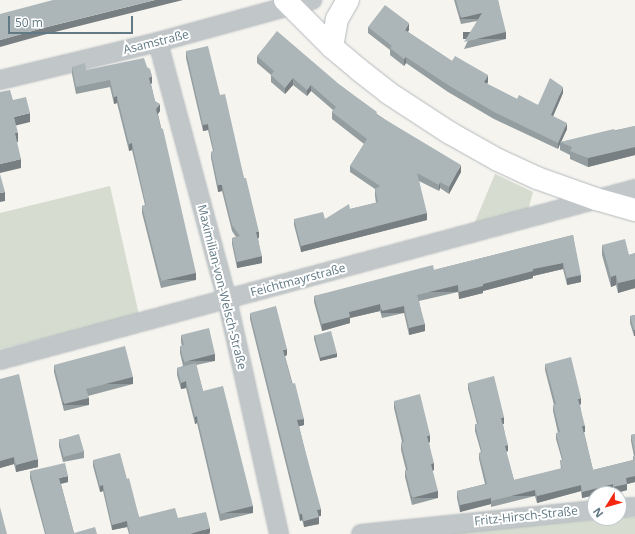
<!DOCTYPE html>
<html>
<head>
<meta charset="utf-8">
<style>
	body { margin:0 }
	#map { position:relative; width:635px; height:534px; overflow:hidden; background:#f5f4ef; font-family:"Open Sans",sans-serif }
	div>[style] { position:absolute }
	[style*='--x'] { left:calc(var(--x)*1px); top:calc(var(--y)*1px); width:calc(var(--w)*1px); rotate:calc(var(--a)*1deg) }
	.green>* { inset:0; background:#d6dcd0 }
	.roads { filter:drop-shadow(0 0 1px #b3babd) drop-shadow(0 0 1px #b3babd) }
	.street>* { height:18px; margin:-9px; padding:0 9px; transform-origin:9px; border-radius:9px; background:#c1c6c9 }
	.secondary>* { height:22px; margin:-11px; padding:0 11px; transform-origin:11px; border-radius:11px; background:#fff }
	.wall>* { inset:0; background:#949d9f }
	.shaded-wall>* { inset:0; background:#787f82; transform-origin:0 0 }
	.building>* { inset:0; background:#acb6b9; transform-origin:0 0 }
	span { translate:-50% -50%; white-space:nowrap; text-align:center; line-height:1.15; -webkit-text-stroke:4px #fff; paint-order:stroke }
	.street-label { font-size:12px; color:#607984 }
	.north { position:absolute; left:587px; top:486px; width:40px; height:40px; box-sizing:border-box; background:#fff; border:1px solid #bfc9ce; border-radius:50%; rotate:233deg; font-size:11px; font-weight:700; line-height:16px; text-align:center; color:#607984 }
	.north::after { content:''; display:block; margin:auto; width:14px; height:18px; background:#f5270f; clip-path:polygon(50% 0,100% 100%,50% 72%,0 100%) }
	.scale { position:absolute; left:8px; top:16px; width:125px; height:18px; box-sizing:border-box; border:2px solid #607984; border-top:0; padding-left:5px; font-size:12px; line-height:14px; white-space:nowrap; color:#607984; -webkit-text-stroke:3px #fff; paint-order:stroke }
</style>
</head>
<body>
<div id="map">
	<div class="green">
		<div style="clip-path:polygon(495px 174px,533px 192px,527px 214px,472px 229px)"></div>
		<div style="clip-path:polygon(110px 186px,139px 315px,0 349px,0 213px)"></div>
		<div style="clip-path:polygon(619px 517px,635px 517px,635px 534px,440px 534px)"></div>
	</div>
	<div class="roads">
		<div class="street">
			<div style="--x:158;--y:42;--w:266;--a:75"></div>
			<div style="--x:227;--y:299;--w:241;--a:77.5"></div>
			<div style="--x:0;--y:80;--w:163;--a:-13.5"></div>
			<div style="--x:158;--y:42;--w:160;--a:-15.3"></div>
			<div style="--x:0;--y:360;--w:658;--a:-15.07"></div>
			<div style="--x:619;--y:508;--w:16;--a:-4"></div>
			<div style="--x:361;--y:534;--w:235;--a:-5.9"></div>
		</div>
		<div class="secondary">
			<div style="--x:285;--y:0;--w:66;--a:45"></div>
			<div style="--x:332;--y:47;--w:34;--a:40"></div>
			<div style="--x:358;--y:69;--w:37;--a:38"></div>
			<div style="--x:387;--y:92;--w:75;--a:33.1"></div>
			<div style="--x:450;--y:133;--w:55;--a:29.4"></div>
			<div style="--x:498;--y:160;--w:43;--a:24.8"></div>
			<div style="--x:537;--y:178;--w:63;--a:19.6"></div>
			<div style="--x:596;--y:199;--w:41;--a:15.8"></div>
			<div style="--x:332;--y:47;--w:28;--a:-80"></div>
			<div style="--x:337;--y:19;--w:22;--a:-60"></div>
		</div>
	</div>
	<div class="wall">
		<div style="clip-path:polygon(454px 0,498px 0,506px 39px,464px 49px,477px 21px,461px 24px)"></div>
		<div style="clip-path:polygon(368px 27px,409px 30px,408px 32px,452px 61px,488px 82px,487px 84px,517px 99px,538px 105px,563px 93px,553px 116px,567px 129px,561px 142px,635px 126px,635px 155px,588px 167px,570px 159px,570px 155px,560px 150px,560px 144px,558px 149px,494px 119px,448px 92px,406px 63px,404px 66px,390px 55px,390px 50px,368px 33px)"></div>
		<div style="clip-path:polygon(186px 51px,220px 95px,244px 178px,259px 238px,258px 238px,262px 263px,237px 268px,232px 244px,232px 238px,236px 237px,232px 231px,222px 191px,218px 192px,211px 158px,211px 152px,213px 151px,208px 130px,203px 131px,186px 58px)"></div>
		<div style="clip-path:polygon(257px 56px,340px 85px,377px 114px,461px 172px,449px 194px,440px 188px,439px 191px,419px 181px,427px 220px,301px 252px,294px 225px,294px 219px,325px 219px,350px 209px,376px 203px,375px 196px,375px 189px,350px 172px,350px 166px,364px 144px,332px 119px,332px 112px,333px 110px,311px 91px,307px 96px,293px 85px,285px 94px,271px 82px,271px 75px,257px 63px)"></div>
		<div style="clip-path:polygon(72px 67px,86px 70px,147px 67px,152px 83px,151px 84px,155px 101px,160px 111px,158px 114px,196px 280px,161px 288px,142px 213px,142px 206px,145px 205px,132px 150px,129px 151px,117px 103px,114px 104px,110px 87px,76px 94px,72px 74px)"></div>
		<div style="clip-path:polygon(573px 235px,581px 282px,567px 285px,563px 269px,533px 276px,533px 278px,483px 291px,483px 293px,459px 299px,458px 292px,419px 301px,425px 331px,409px 335px,404px 313px,382px 318px,380px 311px,350px 318px,350px 323px,322px 331px,314px 302px,314px 296px,434px 270px)"></div>
		<div style="clip-path:polygon(602px 245px,629px 255px,635px 253px,635px 288px,618px 293px,616px 285px,611px 287px,602px 255px)"></div>
		<div style="clip-path:polygon(250px 313px,287px 355px,285px 356px,304px 425px,299px 426px,321px 516px,319px 516px,319px 524px,304px 527px,302px 520px,300px 521px,250px 319px)"></div>
		<div style="clip-path:polygon(635px 315px,634px 336px,630px 323px,630px 316px)"></div>
		<div style="clip-path:polygon(181px 335px,215px 361px,196px 365px,203px 391px,253px 513px,220px 521px,197px 423px,195px 424px,186px 388px,181px 389px,177px 375px,177px 368px,183px 366px,180px 353px,180px 346px,182px 346px,181px 342px)"></div>
		<div style="clip-path:polygon(314px 335px,337px 357px,320px 361px,314px 339px)"></div>
		<div style="clip-path:polygon(545px 364px,581px 404px,580px 405px,585px 432px,584px 432px,593px 470px,633px 460px,633px 456px,634px 456px,631px 441px,631px 435px,635px 434px,635px 482px,627px 484px,627px 490px,613px 494px,613px 490px,595px 494px,595px 495px,582px 498px,581px 491px,537px 503px,535px 496px,491px 507px,491px 504px,460px 512px,457px 498px,457px 491px,485px 484px,479px 459px,479px 453px,481px 452px,475px 431px,475px 424px,477px 424px,468px 389px,468px 383px,504px 424px,503px 424px,508px 451px,506px 452px,514px 480px,561px 469px,560px 460px,562px 460px,556px 439px,556px 433px,558px 433px,553px 411px,553px 405px,554px 405px,545px 370px)"></div>
		<div style="clip-path:polygon(54px 365px,133px 384px,88px 396px,89px 405px,64px 411px,54px 372px)"></div>
		<div style="clip-path:polygon(0 379px,38px 467px,16px 472px,14px 464px,0 468px)"></div>
		<div style="clip-path:polygon(394px 401px,430px 442px,429px 443px,434px 470px,432px 471px,438px 498px,412px 505px,405px 477px,405px 470px,406px 470px,401px 450px,401px 443px,402px 442px,394px 408px)"></div>
		<div style="clip-path:polygon(59px 439px,84px 451px,84px 458px,63px 462px,59px 446px)"></div>
		<div style="clip-path:polygon(93px 460px,127px 479px,139px 517px,178px 518px,210px 533px,208px 534px,129px 534px,127px 527px,112px 530px,103px 491px,100px 492px,93px 466px)"></div>
		<div style="clip-path:polygon(30px 471px,68px 482px,61px 484px,74px 533px,97px 534px,45px 534px,30px 478px)"></div>
	</div>
	<div class="shaded-wall">
		<div style="clip-path:polygon(155px 0,183px 0,43px 35px,0 47px,0 40px,43px 28px)"></div>
		<div style="left:482px;top:13px;width:6px;height:22px;rotate:90deg"></div>
		<div style="clip-path:polygon(409px 23px,409px 30px,405px 36px,405px 30px)"></div>
		<div style="left:506px;top:32px;width:7px;height:43px;rotate:90deg"></div>
		<div style="clip-path:polygon(406px 57px,406px 63px,404px 66px,404px 59px)"></div>
		<div style="clip-path:polygon(488px 75px,488px 82px,484px 89px,484px 82px)"></div>
		<div style="clip-path:polygon(152px 76px,152px 83px,149px 85px,149px 78px)"></div>
		<div style="clip-path:polygon(293px 78px,293px 85px,285px 94px,285px 88px)"></div>
		<div style="clip-path:polygon(311px 85px,311px 91px,307px 96px,307px 90px)"></div>
		<div style="clip-path:polygon(563px 87px,563px 93px,551px 121px,551px 115px)"></div>
		<div style="clip-path:polygon(117px 96px,117px 103px,114px 104px,114px 97px)"></div>
		<div style="clip-path:polygon(160px 104px,160px 111px,156px 116px,156px 109px)"></div>
		<div style="clip-path:polygon(30px 113px,30px 122px,14px 126px,14px 117px)"></div>
		<div style="clip-path:polygon(567px 123px,567px 129px,561px 142px,560px 142px,560px 144px,558px 149px,558px 143px)"></div>
		<div style="clip-path:polygon(208px 124px,208px 130px,203px 131px,203px 125px)"></div>
		<div style="left:15px;top:133px;width:3px;height:9px"></div>
		<div style="clip-path:polygon(132px 143px,132px 150px,129px 151px,129px 144px)"></div>
		<div style="clip-path:polygon(635px 147px,635px 155px,588px 167px,588px 158px)"></div>
		<div style="clip-path:polygon(21px 159px,21px 168px,0 173px,0 164px)"></div>
		<div style="clip-path:polygon(461px 165px,461px 172px,449px 194px,449px 187px)"></div>
		<div style="clip-path:polygon(440px 182px,440px 188px,439px 191px,439px 185px)"></div>
		<div style="clip-path:polygon(218px 185px,222px 185px,222px 191px,218px 192px)"></div>
		<div style="clip-path:polygon(5px 192px,5px 201px,0 202px,0 193px)"></div>
		<div style="clip-path:polygon(427px 213px,427px 220px,301px 252px,301px 246px)"></div>
		<div style="clip-path:polygon(256px 232px,259px 232px,259px 238px,256px 239px)"></div>
		<div style="clip-path:polygon(262px 256px,262px 263px,237px 268px,237px 262px)"></div>
		<div style="clip-path:polygon(563px 263px,563px 269px,533px 276px,533px 278px,483px 291px,483px 293px,459px 299px,459px 292px,483px 284px,533px 269px)"></div>
		<div style="left:196px;top:273px;width:7px;height:36px;rotate:90deg"></div>
		<div style="clip-path:polygon(581px 275px,581px 282px,567px 285px,567px 278px)"></div>
		<div style="clip-path:polygon(616px 275px,616px 285px,611px 287px,611px 277px)"></div>
		<div style="clip-path:polygon(635px 279px,635px 288px,618px 293px,618px 283px)"></div>
		<div style="left:458px;top:285px;width:7px;height:42px;rotate:90deg"></div>
		<div style="clip-path:polygon(380px 304px,380px 311px,350px 318px,350px 323px,322px 331px,322px 324px,349px 312px)"></div>
		<div style="left:404px;top:306px;width:7px;height:23px;rotate:90deg"></div>
		<div style="clip-path:polygon(425px 324px,425px 331px,409px 335px,409px 328px)"></div>
		<div style="clip-path:polygon(635px 329px,635px 336px,634px 336px,634px 330px)"></div>
		<div style="clip-path:polygon(287px 349px,287px 355px,283px 357px,283px 350px)"></div>
		<div style="clip-path:polygon(337px 353px,337px 357px,320px 361px,320px 358px)"></div>
		<div style="left:215px;top:354px;width:7px;height:32px;rotate:90deg"></div>
		<div style="left:133px;top:377px;width:7px;height:49px;rotate:90deg"></div>
		<div style="clip-path:polygon(186px 381px,186px 388px,181px 389px,181px 383px)"></div>
		<div style="left:89px;top:398px;width:7px;height:26px;rotate:90deg"></div>
		<div style="clip-path:polygon(581px 398px,581px 404px,578px 405px,578px 399px)"></div>
		<div style="clip-path:polygon(197px 416px,197px 423px,195px 424px,195px 417px)"></div>
		<div style="clip-path:polygon(504px 417px,504px 424px,501px 424px,501px 418px)"></div>
		<div style="clip-path:polygon(304px 419px,304px 425px,297px 427px,297px 420px)"></div>
		<div style="clip-path:polygon(582px 426px,585px 426px,585px 432px,582px 433px)"></div>
		<div style="clip-path:polygon(430px 435px,430px 442px,427px 443px,427px 436px)"></div>
		<div style="clip-path:polygon(508px 445px,508px 451px,505px 452px,505px 446px)"></div>
		<div style="clip-path:polygon(14px 457px,14px 464px,0 468px,0 461px)"></div>
		<div style="clip-path:polygon(38px 459px,38px 467px,16px 472px,16px 465px)"></div>
		<div style="clip-path:polygon(434px 463px,434px 470px,431px 471px,431px 464px)"></div>
		<div style="clip-path:polygon(68px 476px,68px 482px,59px 484px,59px 478px)"></div>
		<div style="clip-path:polygon(635px 476px,635px 482px,627px 484px,627px 490px,613px 494px,613px 487px,626px 478px)"></div>
		<div style="clip-path:polygon(613px 484px,613px 490px,599px 494px,595px 494px,595px 495px,582px 498px,582px 492px)"></div>
		<div style="clip-path:polygon(103px 485px,103px 491px,100px 492px,100px 486px)"></div>
		<div style="clip-path:polygon(581px 485px,581px 491px,537px 503px,537px 496px)"></div>
		<div style="left:535px;top:490px;width:6px;height:45px;rotate:90deg"></div>
		<div style="left:438px;top:491px;width:7px;height:27px;rotate:90deg"></div>
		<div style="clip-path:polygon(491px 498px,491px 504px,460px 512px,460px 505px)"></div>
		<div style="left:253px;top:506px;width:7px;height:34px;rotate:90deg"></div>
		<div style="clip-path:polygon(321px 509px,321px 516px,317px 517px,317px 510px)"></div>
		<div style="clip-path:polygon(300px 514px,302px 514px,302px 520px,300px 521px)"></div>
		<div style="clip-path:polygon(319px 517px,319px 524px,304px 527px,304px 521px)"></div>
		<div style="clip-path:polygon(127px 521px,127px 527px,112px 530px,112px 525px)"></div>
		<div style="clip-path:polygon(210px 528px,210px 533px,208px 534px,190px 534px)"></div>
	</div>
	<div class="building">
		<div style="clip-path:polygon(53px 0,155px 0,43px 28px,0 40px,0 14px)"></div>
		<div style="clip-path:polygon(456px 0,498px 0,506px 32px,464px 42px,482px 13px,461px 18px)"></div>
		<div style="clip-path:polygon(385px 5px,409px 23px,405px 30px,452px 61px,455px 56px,488px 75px,484px 82px,517px 99px,519px 95px,538px 105px,550px 78px,563px 87px,551px 115px,567px 123px,558px 143px,494px 112px,448px 85px,406px 57px,404px 59px,390px 48px,392px 46px,368px 27px)"></div>
		<div style="clip-path:polygon(277px 31px,340px 85px,377px 112px,376px 114px,461px 165px,449px 187px,440px 182px,439px 185px,417px 173px,427px 213px,301px 246px,294px 219px,323px 212px,325px 219px,349px 204px,350px 209px,378px 202px,375px 189px,380px 186px,350px 166px,367px 139px,332px 112px,336px 107px,311px 85px,307px 90px,293px 78px,285px 88px,271px 75px,274px 71px,257px 56px)"></div>
		<div style="clip-path:polygon(208px 46px,220px 95px,225px 94px,244px 178px,246px 178px,259px 232px,256px 232px,262px 256px,237px 262px,232px 238px,240px 236px,232px 225px,222px 185px,218px 185px,211px 152px,214px 151px,208px 124px,203px 125px,186px 51px)"></div>
		<div style="clip-path:polygon(144px 58px,147px 67px,150px 69px,152px 76px,149px 78px,155px 101px,160px 104px,156px 109px,161px 128px,163px 129px,196px 273px,161px 281px,142px 206px,146px 205px,132px 143px,129px 144px,117px 96px,114px 97px,110px 80px,76px 87px,72px 67px,85px 63px,86px 70px)"></div>
		<div style="clip-path:polygon(10px 90px,13px 100px,26px 97px,30px 113px,14px 117px,18px 133px,15px 133px,21px 159px,0 164px,0 92px)"></div>
		<div style="clip-path:polygon(635px 126px,635px 147px,588px 158px,570px 151px,572px 147px,560px 142px,614px 129px,615px 131px)"></div>
		<div style="clip-path:polygon(0 174px,5px 192px,0 193px)"></div>
		<div style="clip-path:polygon(573px 235px,581px 275px,567px 278px,563px 263px,533px 269px,533px 271px,483px 284px,483px 286px,459px 292px,458px 285px,417px 295px,425px 324px,409px 328px,404px 306px,382px 311px,380px 304px,349px 312px,350px 317px,322px 324px,314px 296px,433px 265px,434px 270px)"></div>
		<div style="clip-path:polygon(625px 239px,629px 255px,635px 253px,635px 279px,618px 283px,616px 275px,611px 277px,602px 245px)"></div>
		<div style="clip-path:polygon(276px 306px,287px 349px,283px 350px,292px 384px,295px 383px,304px 419px,297px 420px,321px 509px,317px 510px,319px 517px,304px 521px,302px 514px,300px 514px,250px 313px)"></div>
		<div style="clip-path:polygon(635px 315px,635px 329px,634px 330px,630px 316px)"></div>
		<div style="clip-path:polygon(209px 328px,215px 354px,184px 362px,180px 346px,184px 345px,181px 335px)"></div>
		<div style="left:331px;top:331px;width:23px;height:17px;rotate:75deg"></div>
		<div style="clip-path:polygon(125px 346px,133px 377px,86px 389px,89px 398px,64px 404px,54px 365px)"></div>
		<div style="clip-path:polygon(571px 357px,581px 398px,578px 399px,585px 426px,582px 426px,593px 470px,634px 460px,633px 456px,635px 456px,635px 476px,626px 478px,627px 484px,613px 487px,613px 484px,582px 492px,581px 485px,537px 496px,535px 490px,491px 501px,491px 498px,460px 505px,457px 491px,487px 484px,479px 453px,482px 452px,475px 424px,478px 424px,468px 383px,494px 376px,504px 417px,501px 418px,508px 445px,505px 446px,514px 480px,562px 468px,560px 460px,563px 460px,556px 433px,560px 432px,553px 405px,556px 404px,545px 364px)"></div>
		<div style="clip-path:polygon(196px 363px,203px 391px,223px 386px,253px 506px,220px 514px,197px 416px,195px 417px,186px 381px,181px 383px,177px 368px)"></div>
		<div style="clip-path:polygon(19px 374px,38px 459px,16px 465px,14px 457px,0 461px,0 379px)"></div>
		<div style="clip-path:polygon(420px 394px,430px 435px,427px 436px,434px 463px,431px 464px,438px 491px,412px 498px,405px 470px,408px 470px,401px 443px,404px 442px,394px 401px)"></div>
		<div style="left:79px;top:434px;width:18px;height:21px;rotate:74deg"></div>
		<div style="clip-path:polygon(635px 434px,635px 453px,631px 435px)"></div>
		<div style="clip-path:polygon(120px 453px,127px 479px,129px 478px,139px 517px,175px 508px,178px 518px,206px 512px,210px 528px,190px 534px,130px 534px,127px 521px,112px 525px,103px 485px,100px 486px,93px 460px)"></div>
		<div style="clip-path:polygon(65px 463px,68px 476px,59px 478px,74px 533px,95px 527px,97px 534px,46px 534px,30px 471px)"></div>
		<div style="clip-path:polygon(0 507px,7px 534px,0 534px)"></div>
	</div>
	<div class="street-label">
		<span style="left:156px;top:42px;rotate:-14deg">Asamstraße</span>
		<span style="left:298px;top:280px;rotate:-15deg">Feichtmayrstraße</span>
		<span style="left:222px;top:287px;rotate:76deg">Maximilian-von-Welsch-Straße</span>
		<span style="left:526px;top:516px;rotate:-6deg">Fritz-Hirsch-Straße</span>
	</div>
	<div class="north">N</div>
	<div class="scale">50 m</div>
</div>
</body>
</html>
